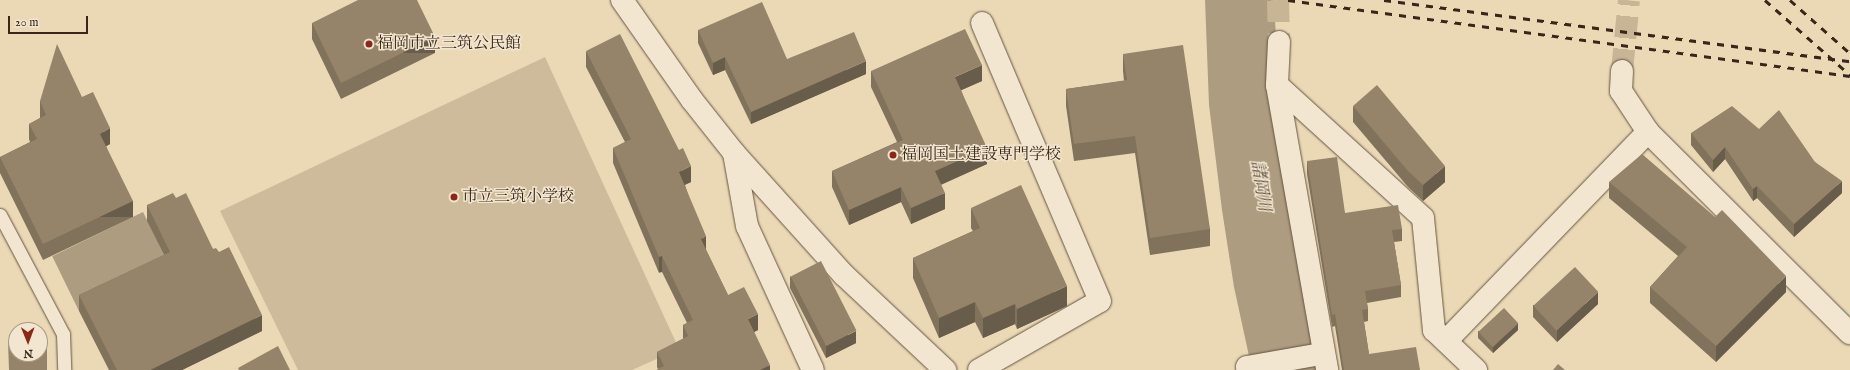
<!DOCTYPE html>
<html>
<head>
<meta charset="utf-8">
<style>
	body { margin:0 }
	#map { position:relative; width:1850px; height:370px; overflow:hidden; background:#ebd9b6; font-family:"IM FELL English","Noto Serif JP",serif }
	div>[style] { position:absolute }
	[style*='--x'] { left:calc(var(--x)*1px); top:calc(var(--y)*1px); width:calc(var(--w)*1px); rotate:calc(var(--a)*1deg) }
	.green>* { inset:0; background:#cdbb9b }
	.water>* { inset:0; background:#ae9c80; transform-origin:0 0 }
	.street-tunnel>* { height:22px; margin-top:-11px; transform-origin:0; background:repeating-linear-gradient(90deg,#c7b596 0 22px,transparent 0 33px) }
	.roads { filter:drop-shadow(0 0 1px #655440) drop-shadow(0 0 1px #655440) }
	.lane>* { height:13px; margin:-6.5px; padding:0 6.5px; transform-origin:6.5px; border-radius:6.5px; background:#f2e6d0 }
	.street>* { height:22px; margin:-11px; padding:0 11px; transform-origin:11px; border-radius:11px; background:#f2e6d0 }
	.secondary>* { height:22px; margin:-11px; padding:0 11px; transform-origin:11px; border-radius:11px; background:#f2e6d0 }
	.rail>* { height:3px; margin-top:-1.5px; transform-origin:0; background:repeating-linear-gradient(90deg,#382718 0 7px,transparent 0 14px) }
	.wall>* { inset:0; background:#80725b }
	.shaded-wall>* { inset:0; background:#685c4a; transform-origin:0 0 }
	.building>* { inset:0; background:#95846a; transform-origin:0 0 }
	.dots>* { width:11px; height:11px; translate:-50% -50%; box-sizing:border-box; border:2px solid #f2e6d0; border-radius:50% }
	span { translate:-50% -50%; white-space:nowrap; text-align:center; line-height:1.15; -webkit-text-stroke:3px #f2e6d0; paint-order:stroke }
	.poi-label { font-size:16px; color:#382718 }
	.left { translate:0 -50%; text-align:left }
	.water-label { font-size:17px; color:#5b4a37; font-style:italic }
	.north { position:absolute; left:8px; top:322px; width:40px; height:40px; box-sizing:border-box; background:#f2e6d0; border:1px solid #a89a86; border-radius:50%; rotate:179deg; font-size:11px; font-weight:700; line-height:16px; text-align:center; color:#382718 }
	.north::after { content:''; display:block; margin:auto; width:14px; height:18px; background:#8f2418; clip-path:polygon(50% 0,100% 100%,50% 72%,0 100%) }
	.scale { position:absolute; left:8px; top:16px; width:80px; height:18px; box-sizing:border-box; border:2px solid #382718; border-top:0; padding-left:5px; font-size:12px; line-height:14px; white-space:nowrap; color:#382718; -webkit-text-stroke:3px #f2e6d0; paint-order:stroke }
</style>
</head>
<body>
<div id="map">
	<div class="green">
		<div style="clip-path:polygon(545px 57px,679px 349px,632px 370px,298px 370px,220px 211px)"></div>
	</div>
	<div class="water">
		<div style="clip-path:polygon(1205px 0,1274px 0,1281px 134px,1320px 370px,1254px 370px,1249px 356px,1234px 287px,1222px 210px,1209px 105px)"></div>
		<div style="left:143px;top:212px;width:61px;height:101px;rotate:64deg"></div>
	</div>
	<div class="street-tunnel">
		<div style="--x:1278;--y:0;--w:42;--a:88.6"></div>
		<div style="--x:1622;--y:71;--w:71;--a:-84.4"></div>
	</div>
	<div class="roads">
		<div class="lane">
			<div style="--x:0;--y:215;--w:135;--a:62.1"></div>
			<div style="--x:63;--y:334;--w:36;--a:88"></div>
		</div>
		<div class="street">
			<div style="--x:1279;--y:42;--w:43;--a:92.7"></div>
			<div style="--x:1277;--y:85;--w:289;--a:80"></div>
			<div style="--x:1622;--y:71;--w:20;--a:93"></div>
			<div style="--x:1621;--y:91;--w:49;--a:56.6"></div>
			<div style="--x:1648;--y:132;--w:285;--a:44.9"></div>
			<div style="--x:1277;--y:85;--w:197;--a:42.3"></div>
			<div style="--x:1423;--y:218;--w:113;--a:84.4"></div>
			<div style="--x:1434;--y:330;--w:58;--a:43.6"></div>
			<div style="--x:734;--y:153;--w:74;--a:79.9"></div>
			<div style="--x:747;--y:226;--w:158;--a:65.4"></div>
			<div style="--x:1446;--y:341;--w:291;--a:-46"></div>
			<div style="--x:979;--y:370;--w:139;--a:-29.7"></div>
			<div style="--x:1100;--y:301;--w:302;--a:-113"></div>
			<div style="--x:1248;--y:370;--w:3;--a:-108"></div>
			<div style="--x:1247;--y:367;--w:75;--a:-10"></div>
		</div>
		<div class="secondary">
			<div style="--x:622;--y:0;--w:122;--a:55"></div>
			<div style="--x:692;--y:100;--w:68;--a:51.6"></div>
			<div style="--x:734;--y:153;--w:164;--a:48"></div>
			<div style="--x:844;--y:275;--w:139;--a:43.2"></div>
		</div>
	</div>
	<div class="rail">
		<div style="--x:1288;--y:0;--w:567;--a:7.7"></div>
		<div style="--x:1384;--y:0;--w:470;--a:7.5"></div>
		<div style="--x:1765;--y:0;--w:113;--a:41.4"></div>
		<div style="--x:1790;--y:0;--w:80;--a:41.5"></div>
	</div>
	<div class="wall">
		<div style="clip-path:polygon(312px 23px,435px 53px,341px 99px,312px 39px)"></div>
		<div style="clip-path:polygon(698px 30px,787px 59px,866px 74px,751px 124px,725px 70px,713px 75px,698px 43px)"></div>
		<div style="clip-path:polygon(586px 51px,691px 182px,685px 185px,706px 250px,728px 295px,758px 330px,754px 332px,770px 370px,658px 369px,657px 367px,657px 352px,683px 339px,683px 325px,687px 323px,662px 272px,659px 273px,613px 163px,613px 148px,625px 142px,586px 67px)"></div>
		<div style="clip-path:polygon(1123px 54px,1210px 229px,1210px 246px,1150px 255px,1135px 153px,1074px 161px,1066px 106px,1066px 89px,1124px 81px,1123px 71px)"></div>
		<div style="clip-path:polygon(871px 71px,982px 81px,961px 90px,987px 164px,941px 185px,945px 209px,911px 224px,901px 202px,849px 225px,832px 187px,832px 171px,897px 142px,871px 87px)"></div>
		<div style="clip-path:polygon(82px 97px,110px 144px,106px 146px,133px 217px,43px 260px,0 173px,0 157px,30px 142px,29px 139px,29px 124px,40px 118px,40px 101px)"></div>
		<div style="clip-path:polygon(1353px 106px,1445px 182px,1423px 201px,1408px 187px,1353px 122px)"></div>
		<div style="clip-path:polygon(1759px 129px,1815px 162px,1842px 193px,1794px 237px,1757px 198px,1753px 201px,1725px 159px,1713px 172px,1691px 145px,1691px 133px)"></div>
		<div style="clip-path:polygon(1307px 161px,1345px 213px,1402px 229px,1402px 241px,1394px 242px,1401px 285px,1401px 297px,1367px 303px,1368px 309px,1368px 321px,1364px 322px,1369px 354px,1420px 370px,1342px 370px,1335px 326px,1332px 327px,1307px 174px)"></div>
		<div style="clip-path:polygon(1609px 182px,1715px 217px,1786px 292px,1716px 362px,1650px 303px,1650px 287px,1678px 256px,1609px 198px)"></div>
		<div style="clip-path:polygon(176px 198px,213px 249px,262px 331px,182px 370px,109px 370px,79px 311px,79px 295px,164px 255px,147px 221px,147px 205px)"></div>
		<div style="clip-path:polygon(971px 208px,1067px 306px,1017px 329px,1015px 324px,983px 338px,975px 322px,939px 338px,913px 278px,913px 258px,973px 231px,971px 228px)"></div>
		<div style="clip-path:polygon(790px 276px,856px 343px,826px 358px,790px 288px)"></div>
		<div style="clip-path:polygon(1598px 304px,1557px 342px,1533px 317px,1533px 305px)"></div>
		<div style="clip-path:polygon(1518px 330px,1493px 353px,1478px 338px,1478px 331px)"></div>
	</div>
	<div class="shaded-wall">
		<div style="left:435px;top:37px;width:16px;height:105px;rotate:90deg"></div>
		<div style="clip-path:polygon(725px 57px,725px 70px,713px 75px,713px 63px)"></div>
		<div style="clip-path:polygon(866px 61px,866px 74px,751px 124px,751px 112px)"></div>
		<div style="clip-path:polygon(982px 65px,982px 81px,955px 93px,955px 77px)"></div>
		<div style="clip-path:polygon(110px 128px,110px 144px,100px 150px,100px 134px)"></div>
		<div style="clip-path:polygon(1725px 147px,1725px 159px,1713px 172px,1713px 160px)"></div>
		<div style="clip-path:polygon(987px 148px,987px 164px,935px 187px,935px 171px)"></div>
		<div style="clip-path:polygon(691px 166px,691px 182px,679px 187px,679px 172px)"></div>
		<div style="clip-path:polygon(1445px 166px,1445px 182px,1423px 201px,1423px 185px)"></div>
		<div style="clip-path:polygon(1842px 181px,1842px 193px,1794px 237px,1794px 224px)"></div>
		<div style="clip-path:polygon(1757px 186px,1757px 198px,1753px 201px,1753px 189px)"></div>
		<div style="clip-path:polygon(901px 187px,901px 202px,849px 225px,849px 210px)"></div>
		<div style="clip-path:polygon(945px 193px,945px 209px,911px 224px,911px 208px)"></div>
		<div style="left:133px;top:201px;width:16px;height:100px;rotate:90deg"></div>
		<div style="clip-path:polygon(706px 236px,706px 252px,701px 239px)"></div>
		<div style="left:662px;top:256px;width:16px;height:3px;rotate:90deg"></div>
		<div style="clip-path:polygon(1786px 276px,1786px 292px,1716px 362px,1716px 346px)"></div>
		<div style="clip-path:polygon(1067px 286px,1067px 306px,1017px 329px,1017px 309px)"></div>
		<div style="clip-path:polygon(1598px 292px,1598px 304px,1557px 342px,1557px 330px)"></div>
		<div style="clip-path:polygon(975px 302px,975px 322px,939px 338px,939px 318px)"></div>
		<div style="clip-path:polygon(1015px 304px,1015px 324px,983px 338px,983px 318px)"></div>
		<div style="clip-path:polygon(758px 314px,758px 330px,748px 335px,748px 319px)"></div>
		<div style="clip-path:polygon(262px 315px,262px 331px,182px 370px,150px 370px)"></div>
		<div style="clip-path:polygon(1518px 323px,1518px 330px,1493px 353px,1493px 346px)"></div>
		<div style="clip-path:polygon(856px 331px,856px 343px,826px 358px,826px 346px)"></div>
		<div style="clip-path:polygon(770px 365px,770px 370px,760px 370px)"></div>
	</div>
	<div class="building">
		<div style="clip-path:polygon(358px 0,417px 0,435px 37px,341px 83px,312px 23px)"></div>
		<div style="clip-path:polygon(762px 2px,787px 59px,854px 32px,866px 61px,751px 112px,725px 57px,713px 63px,698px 30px)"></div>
		<div style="clip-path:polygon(965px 29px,982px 65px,955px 77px,987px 148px,935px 171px,945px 193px,911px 208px,901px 187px,849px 210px,832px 171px,903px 140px,871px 71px)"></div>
		<div style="clip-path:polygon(620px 34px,679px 150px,683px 148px,691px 166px,679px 172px,706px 236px,701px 239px,728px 295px,744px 287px,758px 314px,748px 319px,770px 365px,760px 370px,656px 370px,664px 366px,657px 352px,688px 336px,683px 325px,693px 320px,662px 256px,659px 257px,613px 148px,631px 139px,586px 51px)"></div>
		<div style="clip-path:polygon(57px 44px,82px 97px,93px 92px,110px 128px,100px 134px,133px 201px,43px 244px,0 157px,37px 139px,29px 124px,46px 115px,40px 101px)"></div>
		<div style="clip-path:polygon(1183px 45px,1210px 229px,1150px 238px,1135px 136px,1074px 144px,1066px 89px,1127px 80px,1123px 54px)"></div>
		<div style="clip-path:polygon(1377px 85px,1445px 166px,1423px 185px,1408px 171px,1353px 106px)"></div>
		<div style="clip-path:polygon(1732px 106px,1759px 129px,1779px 110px,1815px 162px,1842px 181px,1794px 224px,1757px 186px,1753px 189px,1725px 147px,1713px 160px,1691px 133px)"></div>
		<div style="clip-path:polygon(1642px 154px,1715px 217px,1722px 210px,1786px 276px,1716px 346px,1650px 287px,1687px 247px,1609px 182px)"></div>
		<div style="clip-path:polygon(1337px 157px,1345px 213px,1398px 205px,1402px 229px,1392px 230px,1401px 285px,1365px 291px,1368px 309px,1362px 310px,1369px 354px,1416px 347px,1420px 370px,1344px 370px,1335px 314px,1332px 315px,1307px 161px)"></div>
		<div style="clip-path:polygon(1021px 185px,1067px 286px,1017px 309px,1015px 304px,983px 318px,975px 302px,939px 318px,913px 258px,980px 228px,971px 208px)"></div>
		<div style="clip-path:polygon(173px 193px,176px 198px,186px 193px,213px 249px,216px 248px,219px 252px,229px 247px,262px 315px,150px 370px,117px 370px,79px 295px,170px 252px,147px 205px)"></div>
		<div style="left:821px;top:261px;width:78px;height:34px;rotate:63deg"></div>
		<div style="left:1575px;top:267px;width:34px;height:57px;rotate:47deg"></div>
		<div style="left:1504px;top:308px;width:21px;height:35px;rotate:47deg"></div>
		<div style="clip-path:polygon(8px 341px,16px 341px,16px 354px,40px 354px,40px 341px,47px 341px,47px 370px,9px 370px)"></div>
		<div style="clip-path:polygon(278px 346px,290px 370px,239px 370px,238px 368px)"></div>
		<div style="clip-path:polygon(1558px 364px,1565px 370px,1553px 370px)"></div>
	</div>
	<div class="dots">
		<div style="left:369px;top:44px;background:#8f2418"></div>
		<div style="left:893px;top:155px;background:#8f2418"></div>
		<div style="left:454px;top:197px;background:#8f2418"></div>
	</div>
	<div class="poi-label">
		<span class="left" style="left:377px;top:44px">福岡市立三筑公民館</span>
		<span class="left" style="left:901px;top:155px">福岡国土建設専門学校</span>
		<span class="left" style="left:462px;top:197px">市立三筑小学校</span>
	</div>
	<div class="water-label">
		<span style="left:1260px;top:186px;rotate:81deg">諸岡川</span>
	</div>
	<div class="north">N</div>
	<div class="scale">20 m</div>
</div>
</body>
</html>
